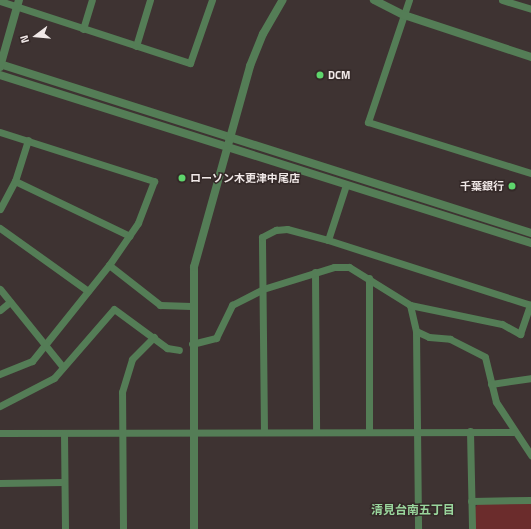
<!DOCTYPE html>
<html>
<head>
<meta charset="utf-8">
<style>
	body { margin:0 }
	#map { position:relative; width:531px; height:529px; overflow:hidden; background:#3e3332; font-family:"Titillium Web","Noto Sans JP",sans-serif }
	div>[style] { position:absolute }
	[style*='--x'] { left:calc(var(--x)*1px); top:calc(var(--y)*1px); width:calc(var(--w)*1px); rotate:calc(var(--a)*1deg) }
	.green>* { inset:0; background:#6b2c2c }
	.minor>* { height:7px; margin:-3.5px; padding:0 3.5px; transform-origin:3.5px; border-radius:3.5px; background:#547d56 }
	.tertiary>* { height:8px; margin:-4px; padding:0 4px; transform-origin:4px; border-radius:4px; background:#547d56 }
	.dots>* { width:11px; height:11px; translate:-50% -50%; box-sizing:border-box; border:2px solid #342928; border-radius:50% }
	span { translate:-50% -50%; white-space:nowrap; text-align:center; line-height:1.15; -webkit-text-stroke:3px #342928; paint-order:stroke }
	.poi-label { font-size:11px; color:#f0e8e7; font-weight:700 }
	.left { translate:0 -50%; text-align:left }
	.right { translate:-100% -50%; text-align:right }
	.neighbourhood-label { font-size:12px; color:#99d59c; font-weight:700 }
	.north { position:absolute; left:16px; top:16px; width:40px; height:40px; -webkit-text-stroke:3px #342928; paint-order:stroke; rotate:254deg; font-size:11px; font-weight:700; line-height:16px; text-align:center; color:#f0e8e7 }
	.north::after { content:''; display:block; margin:auto; width:14px; height:18px; background:#f0e8e7; clip-path:polygon(50% 0,100% 100%,50% 72%,0 100%) }
</style>
</head>
<body>
<div id="map">
	<div class="green">
		<div style="clip-path:polygon(478px 504px,531px 504px,531px 529px,475px 529px,474px 509px)"></div>
	</div>
	<div class="minor">
		<div style="--x:409;--y:0;--w:129;--a:108.6"></div>
		<div style="--x:368;--y:122;--w:171;--a:17.4"></div>
		<div style="--x:502;--y:0;--w:30;--a:17"></div>
		<div style="--x:0;--y:1;--w:200;--a:18.1"></div>
		<div style="--x:190;--y:63;--w:67;--a:-70.8"></div>
		<div style="--x:83;--y:29;--w:30;--a:-73"></div>
		<div style="--x:136;--y:46;--w:48;--a:-73.1"></div>
		<div style="--x:0;--y:132;--w:162;--a:17.7"></div>
		<div style="--x:154;--y:181;--w:45;--a:110.9"></div>
		<div style="--x:138;--y:223;--w:51;--a:124.6"></div>
		<div style="--x:109;--y:265;--w:123;--a:128.7"></div>
		<div style="--x:32;--y:361;--w:35;--a:158"></div>
		<div style="--x:15;--y:181;--w:127;--a:25.6"></div>
		<div style="--x:0;--y:209;--w:32;--a:-62"></div>
		<div style="--x:15;--y:181;--w:43;--a:-72.4"></div>
		<div style="--x:0;--y:228;--w:108;--a:35.6"></div>
		<div style="--x:328;--y:240;--w:58;--a:-71.9"></div>
		<div style="--x:109;--y:265;--w:65;--a:38.1"></div>
		<div style="--x:160;--y:305;--w:31;--a:2"></div>
		<div style="--x:315;--y:272;--w:160;--a:89.6"></div>
		<div style="--x:0;--y:289;--w:100;--a:51.1"></div>
		<div style="--x:410;--y:305;--w:27;--a:77"></div>
		<div style="--x:416;--y:331;--w:198;--a:89.4"></div>
		<div style="--x:0;--y:310;--w:13;--a:-39"></div>
		<div style="--x:416;--y:331;--w:14;--a:25"></div>
		<div style="--x:429;--y:337;--w:21;--a:5"></div>
		<div style="--x:450;--y:339;--w:39;--a:27"></div>
		<div style="--x:485;--y:357;--w:46;--a:76.3"></div>
		<div style="--x:496;--y:402;--w:64;--a:56.6"></div>
		<div style="--x:192;--y:344;--w:25;--a:-14"></div>
		<div style="--x:216;--y:338;--w:37;--a:-64"></div>
		<div style="--x:232;--y:305;--w:35;--a:-27"></div>
		<div style="--x:263;--y:289;--w:74;--a:-17.2"></div>
		<div style="--x:334;--y:267;--w:15;--a:0"></div>
		<div style="--x:349;--y:267;--w:72;--a:31.9"></div>
		<div style="--x:410;--y:305;--w:94;--a:11.7"></div>
		<div style="--x:502;--y:324;--w:21;--a:29"></div>
		<div style="--x:520;--y:334;--w:31;--a:-71"></div>
		<div style="--x:491;--y:384;--w:40;--a:-8.5"></div>
		<div style="--x:0;--y:406;--w:61;--a:-27.4"></div>
		<div style="--x:54;--y:378;--w:91;--a:-49"></div>
		<div style="--x:114;--y:309;--w:66;--a:36.3"></div>
		<div style="--x:167;--y:348;--w:12;--a:9"></div>
		<div style="--x:470;--y:431;--w:98;--a:88.8"></div>
		<div style="--x:264;--y:432;--w:195;--a:-90.6"></div>
		<div style="--x:262;--y:237;--w:16;--a:-27"></div>
		<div style="--x:276;--y:230;--w:11;--a:-5"></div>
		<div style="--x:287;--y:229;--w:42;--a:15"></div>
		<div style="--x:328;--y:240;--w:213;--a:17.8"></div>
		<div style="--x:369;--y:432;--w:154;--a:-90"></div>
		<div style="--x:0;--y:433;--w:513;--a:-0.11"></div>
		<div style="--x:64;--y:433;--w:96;--a:89.4"></div>
		<div style="--x:0;--y:483;--w:64;--a:-0.9"></div>
		<div style="--x:471;--y:501;--w:60;--a:-1"></div>
		<div style="--x:123;--y:529;--w:137;--a:-90.4"></div>
		<div style="--x:122;--y:392;--w:34;--a:-73"></div>
		<div style="--x:132;--y:359;--w:31;--a:-45"></div>
	</div>
	<div class="tertiary">
		<div style="--x:374;--y:0;--w:34;--a:27"></div>
		<div style="--x:404;--y:15;--w:134;--a:18.3"></div>
		<div style="--x:0;--y:64;--w:557;--a:17.65"></div>
		<div style="--x:0;--y:67;--w:70;--a:-74.2"></div>
		<div style="--x:0;--y:75;--w:557;--a:17.56"></div>
		<div style="--x:194;--y:529;--w:262;--a:-90"></div>
		<div style="--x:194;--y:267;--w:209;--a:-74.4"></div>
		<div style="--x:250;--y:66;--w:35;--a:-68"></div>
		<div style="--x:263;--y:34;--w:39;--a:-60"></div>
	</div>
	<div class="dots">
		<div style="left:320px;top:75px;background:#5ed56c"></div>
		<div style="left:182px;top:178px;background:#5ed56c"></div>
		<div style="left:512px;top:186px;background:#5ed56c"></div>
	</div>
	<div class="poi-label">
		<span class="left" style="left:328px;top:75px">DCM</span>
		<span class="left" style="left:190px;top:178px">ローソン木更津中尾店</span>
		<span class="right" style="left:504px;top:186px">千葉銀行</span>
	</div>
	<div class="neighbourhood-label">
		<span style="left:413px;top:510px">清見台南五丁目</span>
	</div>
	<div class="north">N</div>
</div>
</body>
</html>
